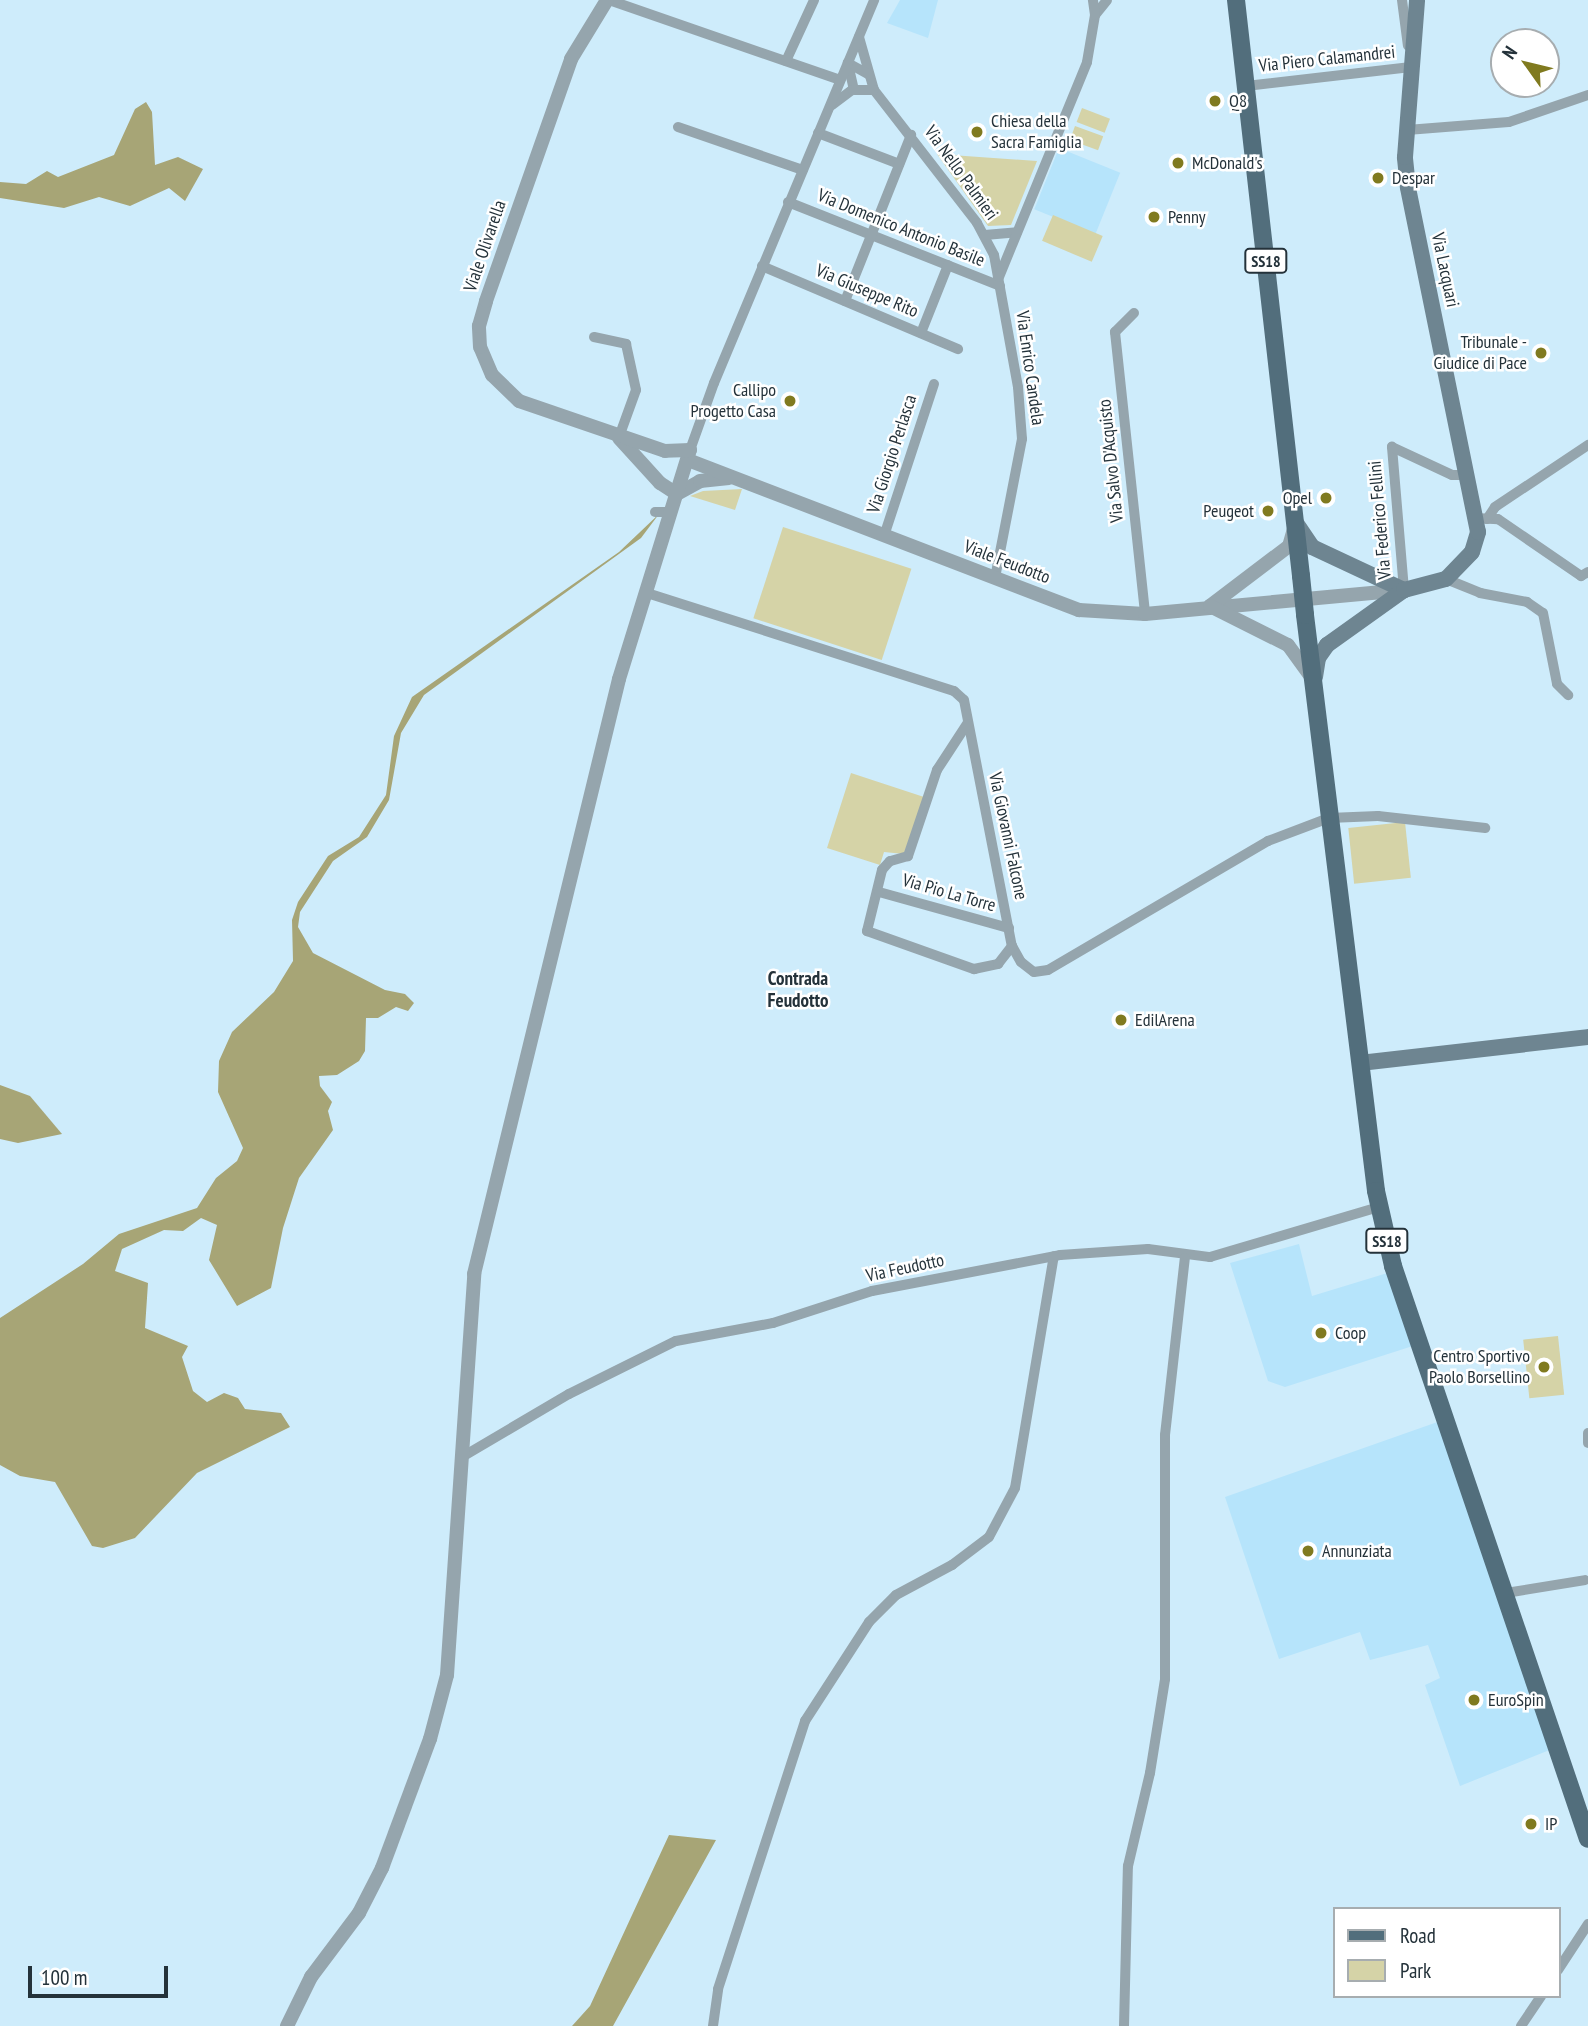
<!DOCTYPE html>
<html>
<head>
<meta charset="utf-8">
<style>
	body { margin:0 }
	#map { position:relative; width:1588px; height:2026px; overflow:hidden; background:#ceecfb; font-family:"PT Sans Narrow",sans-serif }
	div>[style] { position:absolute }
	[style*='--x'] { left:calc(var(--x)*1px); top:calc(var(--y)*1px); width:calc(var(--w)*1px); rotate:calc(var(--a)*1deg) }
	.built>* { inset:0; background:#b6e4fb; transform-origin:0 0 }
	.green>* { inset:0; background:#d5d3a7; transform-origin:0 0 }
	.forest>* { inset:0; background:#a7a576 }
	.minor>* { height:10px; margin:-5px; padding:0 5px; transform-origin:5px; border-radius:5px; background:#95a5ad }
	.tertiary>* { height:14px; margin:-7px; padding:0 7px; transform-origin:7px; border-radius:7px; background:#95a5ad }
	.secondary>* { height:16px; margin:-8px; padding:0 8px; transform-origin:8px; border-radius:8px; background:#6e8591 }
	.primary>* { height:18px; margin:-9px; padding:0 9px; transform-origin:9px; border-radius:9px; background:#526e7c }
	.primary-bridge>* { height:18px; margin:-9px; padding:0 9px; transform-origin:9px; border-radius:9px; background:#526e7c }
	.dots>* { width:19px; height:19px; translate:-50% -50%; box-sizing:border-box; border:4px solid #fff; border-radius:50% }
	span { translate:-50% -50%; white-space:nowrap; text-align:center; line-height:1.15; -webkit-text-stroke:5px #fff; paint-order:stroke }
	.shield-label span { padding:2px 5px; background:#fff; border:2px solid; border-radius:5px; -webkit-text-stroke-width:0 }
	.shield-label { font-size:16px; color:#24323a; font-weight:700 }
	.street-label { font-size:18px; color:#24323a }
	.poi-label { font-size:18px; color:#24323a }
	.left { translate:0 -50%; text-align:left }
	.right { translate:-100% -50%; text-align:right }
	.neighbourhood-label { font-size:19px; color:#24323a; font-weight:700 }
	.legend { position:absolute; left:1333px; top:1907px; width:228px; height:91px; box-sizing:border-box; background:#fff; border:2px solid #a7adb0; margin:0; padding:9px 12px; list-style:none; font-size:21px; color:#24323a }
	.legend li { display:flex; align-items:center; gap:14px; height:35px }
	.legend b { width:35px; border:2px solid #a7adb0 }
	.north { position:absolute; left:1490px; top:28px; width:70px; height:70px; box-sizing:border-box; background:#fff; border:2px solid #a7adb0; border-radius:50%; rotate:304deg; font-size:19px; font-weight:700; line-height:28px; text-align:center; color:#24323a }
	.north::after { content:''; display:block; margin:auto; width:24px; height:32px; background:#807a1f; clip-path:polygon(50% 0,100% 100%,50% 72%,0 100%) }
	.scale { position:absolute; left:28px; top:1966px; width:140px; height:32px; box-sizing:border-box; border:4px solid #24323a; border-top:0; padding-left:9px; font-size:21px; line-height:24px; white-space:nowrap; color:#24323a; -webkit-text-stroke:5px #fff; paint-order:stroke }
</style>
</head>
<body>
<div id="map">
	<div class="built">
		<div style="clip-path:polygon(900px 0,938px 0,928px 38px,887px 23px)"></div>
		<div style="left:1059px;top:148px;width:66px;height:66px;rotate:22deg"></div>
		<div style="clip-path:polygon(1299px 1244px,1312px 1296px,1394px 1271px,1419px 1344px,1285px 1387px,1268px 1381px,1230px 1263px)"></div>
		<div style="clip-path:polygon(1446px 1419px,1557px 1747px,1460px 1786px,1425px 1685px,1440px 1678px,1428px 1645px,1370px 1660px,1360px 1632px,1279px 1659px,1225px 1497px)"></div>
	</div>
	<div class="green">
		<div style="left:1082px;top:108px;width:30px;height:15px;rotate:21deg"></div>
		<div style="left:1075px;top:126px;width:30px;height:15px;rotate:20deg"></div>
		<div style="clip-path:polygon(937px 154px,1037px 161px,1011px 225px,988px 226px)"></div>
		<div style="left:1053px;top:215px;width:54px;height:28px;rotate:23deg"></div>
		<div style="clip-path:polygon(742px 489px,735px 510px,690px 496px,703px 491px)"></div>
		<div style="left:783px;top:527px;width:135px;height:96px;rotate:18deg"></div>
		<div style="clip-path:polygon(851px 773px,924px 797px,904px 854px,884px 852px,880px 865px,827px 848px)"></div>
		<div style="left:1405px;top:822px;width:56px;height:57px;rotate:84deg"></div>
		<div style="left:1558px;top:1336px;width:59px;height:35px;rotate:84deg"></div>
	</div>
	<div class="forest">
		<div style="clip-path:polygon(146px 102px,152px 112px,155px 165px,178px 157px,203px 169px,185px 201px,169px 188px,130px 206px,99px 197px,64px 208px,0 198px,0 182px,26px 184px,47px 171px,58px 177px,114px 155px,135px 109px)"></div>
		<div style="clip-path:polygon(659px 514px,641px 538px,424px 695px,401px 733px,389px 800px,367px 837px,333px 861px,300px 912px,298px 927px,313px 953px,385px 990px,405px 994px,414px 1003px,408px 1011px,396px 1007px,378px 1018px,366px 1018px,365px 1051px,359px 1061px,337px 1075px,319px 1076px,320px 1086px,332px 1102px,328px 1111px,333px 1130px,299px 1178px,283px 1228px,271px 1288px,237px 1306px,209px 1260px,217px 1225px,201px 1218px,183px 1231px,164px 1230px,122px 1249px,115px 1271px,148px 1283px,145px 1328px,188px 1346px,182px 1357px,193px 1391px,207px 1402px,224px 1393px,238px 1398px,245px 1409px,281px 1413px,290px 1427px,197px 1473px,135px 1538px,103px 1548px,92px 1546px,55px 1482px,20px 1476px,0 1465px,0 1318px,83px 1264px,119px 1234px,197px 1208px,216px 1178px,237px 1161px,243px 1148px,218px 1092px,219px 1061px,232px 1032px,274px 992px,293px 961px,292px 920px,298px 902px,328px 856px,359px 837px,386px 795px,394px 736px,412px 697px,619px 552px)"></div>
		<div style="clip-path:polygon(0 1085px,30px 1096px,62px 1134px,18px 1143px,0 1139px)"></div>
		<div style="clip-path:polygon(669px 1835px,716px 1840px,613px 2026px,572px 2026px,590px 2006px)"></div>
	</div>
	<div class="minor">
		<div style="--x:609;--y:0;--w:244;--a:19.1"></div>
		<div style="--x:1402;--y:0;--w:46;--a:82.6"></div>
		<div style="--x:1095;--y:15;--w:19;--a:-51"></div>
		<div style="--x:859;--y:37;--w:55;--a:74.2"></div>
		<div style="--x:874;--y:90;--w:168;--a:52.2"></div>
		<div style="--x:977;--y:223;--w:36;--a:62"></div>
		<div style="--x:994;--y:255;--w:134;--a:79.7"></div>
		<div style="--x:1018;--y:387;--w:52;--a:85.6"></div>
		<div style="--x:1022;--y:439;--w:142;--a:101"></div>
		<div style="--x:786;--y:61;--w:67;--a:-65.3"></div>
		<div style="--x:1246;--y:86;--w:166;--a:-6.6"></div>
		<div style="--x:1411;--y:67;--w:5;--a:-101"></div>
		<div style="--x:854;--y:90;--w:28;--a:-103"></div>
		<div style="--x:848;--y:63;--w:23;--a:29"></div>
		<div style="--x:832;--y:105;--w:25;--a:-37"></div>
		<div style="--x:852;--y:90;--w:22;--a:0"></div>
		<div style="--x:678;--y:127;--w:132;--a:19"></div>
		<div style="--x:1407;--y:130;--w:102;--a:-4.5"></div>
		<div style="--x:1509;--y:122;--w:83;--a:-18.9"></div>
		<div style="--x:818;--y:133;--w:87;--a:20.9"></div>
		<div style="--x:788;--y:202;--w:228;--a:21.6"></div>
		<div style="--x:985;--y:235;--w:32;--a:-5"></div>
		<div style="--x:762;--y:266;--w:213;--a:23"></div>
		<div style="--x:999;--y:277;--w:232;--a:-67.7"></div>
		<div style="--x:1087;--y:62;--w:48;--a:-80.3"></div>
		<div style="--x:1095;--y:15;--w:15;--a:-98"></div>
		<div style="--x:845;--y:301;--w:179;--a:-68.3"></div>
		<div style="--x:1134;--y:313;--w:27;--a:135"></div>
		<div style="--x:1115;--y:332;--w:284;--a:83.9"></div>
		<div style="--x:921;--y:333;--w:73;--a:-68.3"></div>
		<div style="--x:594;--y:337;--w:33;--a:12"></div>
		<div style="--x:626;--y:344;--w:47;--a:77.7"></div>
		<div style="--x:636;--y:390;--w:50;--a:109.9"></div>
		<div style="--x:690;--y:450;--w:71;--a:-70.3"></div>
		<div style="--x:714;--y:383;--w:415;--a:-67.3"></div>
		<div style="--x:655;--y:512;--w:17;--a:0"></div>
		<div style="--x:1476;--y:518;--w:22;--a:3"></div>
		<div style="--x:1498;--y:519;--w:101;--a:34.5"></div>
		<div style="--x:1581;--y:576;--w:8;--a:-30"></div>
		<div style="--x:1487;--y:519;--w:14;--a:-56"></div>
		<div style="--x:1495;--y:507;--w:112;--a:-33.7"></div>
		<div style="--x:884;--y:536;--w:160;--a:-71.8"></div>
		<div style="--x:1446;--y:579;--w:37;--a:22"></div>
		<div style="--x:1480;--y:593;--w:48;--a:10.8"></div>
		<div style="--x:1527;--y:602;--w:19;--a:35"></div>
		<div style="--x:1543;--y:613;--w:72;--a:78.8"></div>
		<div style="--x:1557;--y:684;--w:16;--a:45"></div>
		<div style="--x:1404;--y:590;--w:144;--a:-94.8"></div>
		<div style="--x:1392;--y:447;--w:66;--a:25"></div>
		<div style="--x:1452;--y:475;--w:16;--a:0"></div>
		<div style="--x:647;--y:593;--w:322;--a:17.7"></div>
		<div style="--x:954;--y:691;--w:13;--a:42"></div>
		<div style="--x:964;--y:700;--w:251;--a:79"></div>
		<div style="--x:1012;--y:946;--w:18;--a:61"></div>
		<div style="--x:1021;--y:962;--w:16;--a:38"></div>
		<div style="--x:1034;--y:972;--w:14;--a:-8"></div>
		<div style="--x:1048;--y:970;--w:255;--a:-30.4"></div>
		<div style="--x:1268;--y:841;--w:65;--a:-20.7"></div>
		<div style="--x:1329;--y:818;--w:49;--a:-2.3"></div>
		<div style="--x:1378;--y:816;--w:108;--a:6.4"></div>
		<div style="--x:967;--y:724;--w:55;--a:123.1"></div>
		<div style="--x:937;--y:770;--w:91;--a:108.6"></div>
		<div style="--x:908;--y:856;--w:19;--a:164"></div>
		<div style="--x:890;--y:861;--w:12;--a:132"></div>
		<div style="--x:882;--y:870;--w:63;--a:103.8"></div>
		<div style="--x:867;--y:931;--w:114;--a:19.6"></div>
		<div style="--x:974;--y:969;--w:25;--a:-12"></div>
		<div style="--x:998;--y:964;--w:23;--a:-52"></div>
		<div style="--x:879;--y:892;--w:135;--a:15.5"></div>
		<div style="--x:1588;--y:1433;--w:10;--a:90"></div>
		<div style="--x:462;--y:1457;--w:124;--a:-30.5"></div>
		<div style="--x:569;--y:1394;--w:119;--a:-26.4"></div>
		<div style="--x:676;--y:1341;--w:99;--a:-10.5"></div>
		<div style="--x:773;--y:1323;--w:104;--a:-17.9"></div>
		<div style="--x:872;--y:1291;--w:191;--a:-10.8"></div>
		<div style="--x:1060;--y:1255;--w:88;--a:-3.9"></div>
		<div style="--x:1148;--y:1249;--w:63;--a:7.4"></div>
		<div style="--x:1210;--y:1257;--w:176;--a:-16.5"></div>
		<div style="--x:1506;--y:1593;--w:80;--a:-9.3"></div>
		<div style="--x:1558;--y:1970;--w:55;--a:-56.9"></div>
		<div style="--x:713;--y:2026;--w:37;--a:-82"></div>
		<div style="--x:718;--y:1989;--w:282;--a:-72"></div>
		<div style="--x:805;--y:1721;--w:118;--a:-57.1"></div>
		<div style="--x:869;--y:1622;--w:38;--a:-45"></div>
		<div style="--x:896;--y:1595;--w:64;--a:-28.2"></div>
		<div style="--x:952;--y:1565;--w:46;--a:-37.1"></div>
		<div style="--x:989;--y:1537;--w:55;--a:-62"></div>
		<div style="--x:1015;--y:1488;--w:235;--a:-80.5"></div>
		<div style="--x:1124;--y:2026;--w:160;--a:-88.6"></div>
		<div style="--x:1128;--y:1866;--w:96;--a:-76.7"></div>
		<div style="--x:1150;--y:1773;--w:95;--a:-80.9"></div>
		<div style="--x:1165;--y:1679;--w:244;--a:-90"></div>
		<div style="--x:1165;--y:1435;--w:178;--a:-83.6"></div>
		<div style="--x:1521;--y:2026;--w:36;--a:-56"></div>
	</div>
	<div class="tertiary">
		<div style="--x:619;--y:438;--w:61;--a:47.7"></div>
		<div style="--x:660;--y:483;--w:20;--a:33"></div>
		<div style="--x:677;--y:494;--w:26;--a:-29"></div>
		<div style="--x:700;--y:481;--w:29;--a:-6"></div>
		<div style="--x:688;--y:460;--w:419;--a:21"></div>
		<div style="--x:1079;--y:610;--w:66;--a:3.5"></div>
		<div style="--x:1145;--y:614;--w:260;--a:-5.3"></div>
		<div style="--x:1294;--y:529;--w:18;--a:106"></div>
		<div style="--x:1289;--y:546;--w:99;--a:142.8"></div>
		<div style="--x:1210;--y:606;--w:87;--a:26.6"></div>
		<div style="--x:1288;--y:645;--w:37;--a:54"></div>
		<div style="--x:287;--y:2026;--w:55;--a:-63.9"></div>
		<div style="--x:311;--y:1977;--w:80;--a:-53.1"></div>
		<div style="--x:359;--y:1913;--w:51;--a:-62.9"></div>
		<div style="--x:382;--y:1868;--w:138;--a:-69.6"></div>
		<div style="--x:430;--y:1739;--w:66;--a:-75.1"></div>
		<div style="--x:447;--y:1675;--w:402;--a:-86.1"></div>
		<div style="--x:474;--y:1274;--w:612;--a:-76.3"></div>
		<div style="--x:619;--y:679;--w:240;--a:-72.8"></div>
		<div style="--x:690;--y:450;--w:25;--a:178"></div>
		<div style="--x:665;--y:451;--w:154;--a:-161.1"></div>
		<div style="--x:519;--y:401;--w:37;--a:-136"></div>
		<div style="--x:492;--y:375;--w:30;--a:-113"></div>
		<div style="--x:480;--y:347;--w:21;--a:-93"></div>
		<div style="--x:479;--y:326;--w:26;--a:-74"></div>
		<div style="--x:486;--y:301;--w:256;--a:-70.6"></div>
		<div style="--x:571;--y:59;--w:69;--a:-58.6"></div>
	</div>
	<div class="secondary">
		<div style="--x:1296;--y:523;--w:29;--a:56"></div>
		<div style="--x:1312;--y:547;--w:102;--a:25.1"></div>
		<div style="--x:1315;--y:677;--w:19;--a:-81"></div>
		<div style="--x:1318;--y:658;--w:16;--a:-55"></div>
		<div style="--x:1327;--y:645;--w:95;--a:-35.5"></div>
		<div style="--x:1404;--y:590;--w:43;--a:-14.7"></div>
		<div style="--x:1446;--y:579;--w:37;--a:-46"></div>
		<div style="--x:1472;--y:552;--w:21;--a:-73"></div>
		<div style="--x:1478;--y:532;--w:352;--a:-101.5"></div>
		<div style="--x:1408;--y:187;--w:30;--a:-96"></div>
		<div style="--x:1405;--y:157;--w:157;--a:-85.6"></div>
		<div style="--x:1360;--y:1063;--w:229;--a:-6.5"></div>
	</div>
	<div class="primary">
		<div style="--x:1236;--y:0;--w:580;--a:83.56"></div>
		<div style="--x:1305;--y:615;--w:580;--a:82.97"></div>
		<div style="--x:1376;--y:1191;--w:77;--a:77.2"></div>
		<div style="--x:1393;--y:1266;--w:605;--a:71.21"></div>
	</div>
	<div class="primary-bridge">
		<div style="--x:1301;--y:576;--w:39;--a:84"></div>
	</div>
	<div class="dots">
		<div style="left:1215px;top:101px;background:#807a1f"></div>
		<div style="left:977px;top:132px;background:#807a1f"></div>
		<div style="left:1178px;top:163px;background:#807a1f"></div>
		<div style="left:1378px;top:178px;background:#807a1f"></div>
		<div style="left:1154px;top:217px;background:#807a1f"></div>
		<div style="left:1541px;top:353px;background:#807a1f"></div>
		<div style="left:790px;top:401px;background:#807a1f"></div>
		<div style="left:1326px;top:498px;background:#807a1f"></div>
		<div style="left:1268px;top:511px;background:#807a1f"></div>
		<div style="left:1121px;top:1020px;background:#807a1f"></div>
		<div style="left:1321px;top:1333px;background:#807a1f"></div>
		<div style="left:1544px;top:1367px;background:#807a1f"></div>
		<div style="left:1308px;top:1551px;background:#807a1f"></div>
		<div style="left:1474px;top:1700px;background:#807a1f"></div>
		<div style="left:1531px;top:1824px;background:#807a1f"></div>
	</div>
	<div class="shield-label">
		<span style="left:1266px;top:261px">SS18</span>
		<span style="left:1387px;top:1241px">SS18</span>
	</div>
	<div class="street-label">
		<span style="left:1327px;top:59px;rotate:-6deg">Via Piero Calamandrei</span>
		<span style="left:961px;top:173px;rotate:54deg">Via Nello Palmieri</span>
		<span style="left:901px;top:228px;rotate:22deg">Via Domenico Antonio Basile</span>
		<span style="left:485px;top:246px;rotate:-71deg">Viale Olivarella</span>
		<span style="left:1445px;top:270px;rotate:78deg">Via Lacquari</span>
		<span style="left:867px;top:291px;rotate:23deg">Via Giuseppe Rito</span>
		<span style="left:1030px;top:368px;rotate:82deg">Via Enrico Candela</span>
		<span style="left:892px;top:454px;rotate:-72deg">Via Giorgio Perlasca</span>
		<span style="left:1111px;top:461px;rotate:-96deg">Via Salvo D'Acquisto</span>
		<span style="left:1380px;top:520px;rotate:-95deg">Via Federico Fellini</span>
		<span style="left:1007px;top:562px;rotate:21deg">Viale Feudotto</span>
		<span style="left:1008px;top:836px;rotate:78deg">Via Giovanni Falcone</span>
		<span style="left:949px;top:893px;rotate:16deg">Via Pio La Torre</span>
		<span style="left:905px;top:1268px;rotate:-12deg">Via Feudotto</span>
	</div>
	<div class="poi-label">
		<span class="left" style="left:1229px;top:101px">Q8</span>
		<span class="left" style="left:991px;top:132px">Chiesa della<br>Sacra Famiglia</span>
		<span class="left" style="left:1192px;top:163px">McDonald's</span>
		<span class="left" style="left:1392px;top:178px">Despar</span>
		<span class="left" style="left:1168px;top:217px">Penny</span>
		<span class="right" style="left:1527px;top:353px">Tribunale -<br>Giudice di Pace</span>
		<span class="right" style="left:776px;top:401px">Callipo<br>Progetto Casa</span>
		<span class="right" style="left:1312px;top:498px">Opel</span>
		<span class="right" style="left:1254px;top:511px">Peugeot</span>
		<span class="left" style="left:1135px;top:1020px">EdilArena</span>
		<span class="left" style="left:1335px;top:1333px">Coop</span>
		<span class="right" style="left:1530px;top:1367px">Centro Sportivo<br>Paolo Borsellino</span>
		<span class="left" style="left:1322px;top:1551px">Annunziata</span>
		<span class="left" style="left:1488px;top:1700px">EuroSpin</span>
		<span class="left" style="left:1545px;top:1824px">IP</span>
	</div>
	<div class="neighbourhood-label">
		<span style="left:798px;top:990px">Contrada<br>Feudotto</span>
	</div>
	<ul class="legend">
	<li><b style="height:9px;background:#526e7c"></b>Road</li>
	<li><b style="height:19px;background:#d5d3a7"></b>Park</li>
	</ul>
	<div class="north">N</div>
	<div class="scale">100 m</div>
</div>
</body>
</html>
